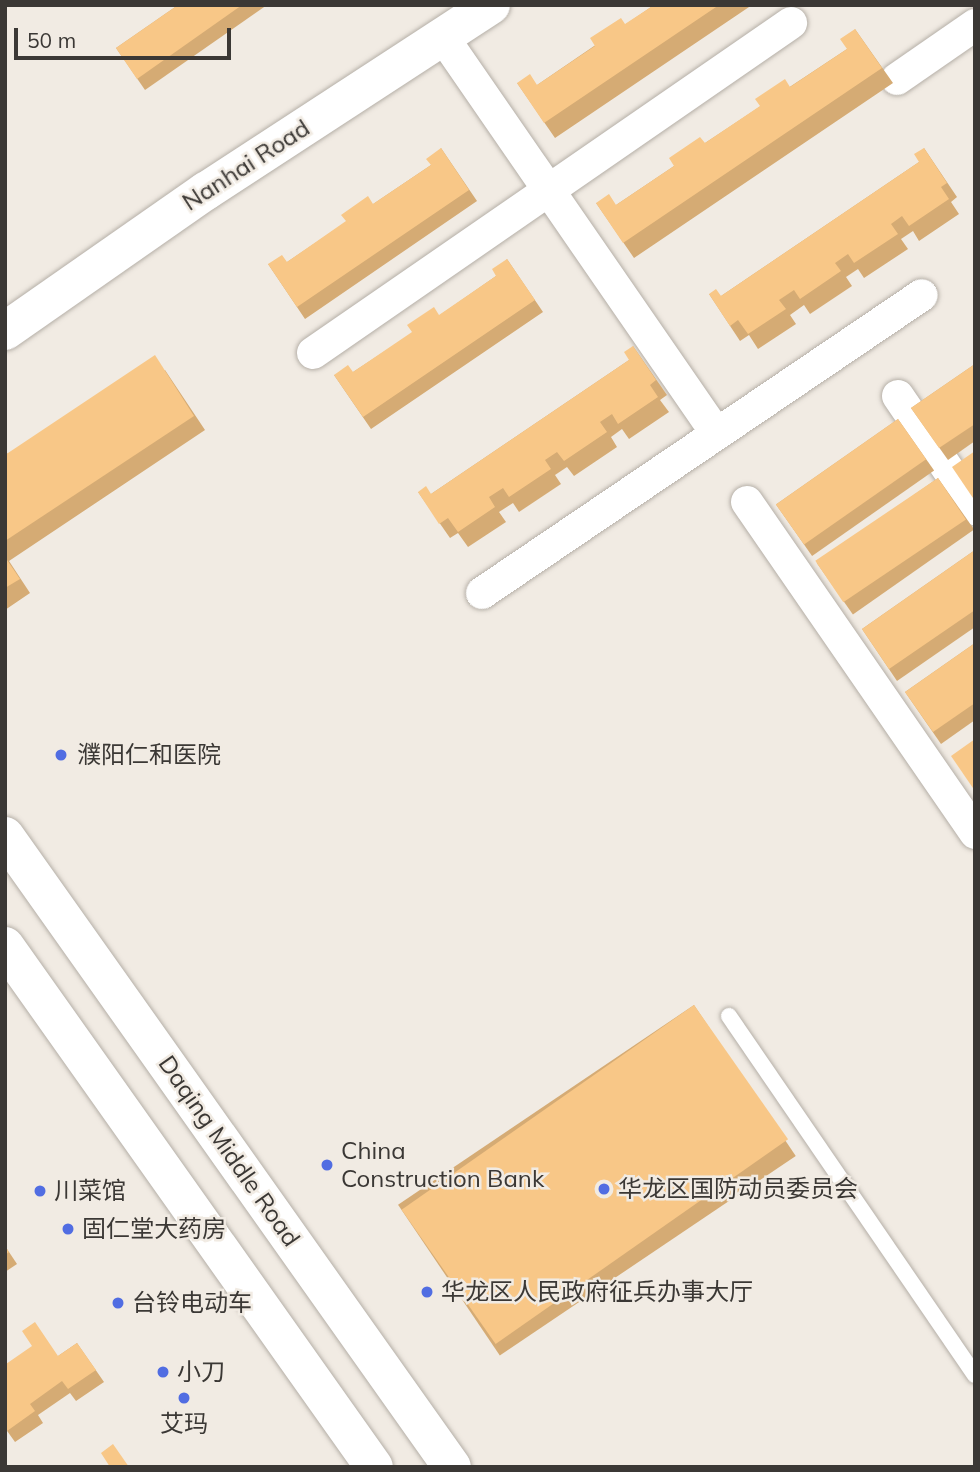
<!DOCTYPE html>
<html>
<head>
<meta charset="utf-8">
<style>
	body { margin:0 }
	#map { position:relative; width:980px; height:1472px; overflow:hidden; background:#f1ebe3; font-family:Mulish,"Noto Sans SC",sans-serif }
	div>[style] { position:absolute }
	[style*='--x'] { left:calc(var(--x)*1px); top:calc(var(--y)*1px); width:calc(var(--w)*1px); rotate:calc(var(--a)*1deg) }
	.roads { filter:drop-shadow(0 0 2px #b5afa7) drop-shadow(0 0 2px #b5afa7) }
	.service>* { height:16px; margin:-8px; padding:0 8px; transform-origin:8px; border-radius:8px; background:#fff }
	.minor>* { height:32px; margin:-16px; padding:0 16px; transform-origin:16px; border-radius:16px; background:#fff }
	.tertiary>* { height:38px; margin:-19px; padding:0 19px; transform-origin:19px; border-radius:19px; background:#fff }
	.secondary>* { height:38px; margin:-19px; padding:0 19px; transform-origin:19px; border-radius:19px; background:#fff }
	.wall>* { inset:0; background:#d5ab74; transform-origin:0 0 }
	.building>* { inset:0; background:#f8c787; transform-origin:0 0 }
	.dots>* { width:19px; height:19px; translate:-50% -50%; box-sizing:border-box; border:4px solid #f1ebe3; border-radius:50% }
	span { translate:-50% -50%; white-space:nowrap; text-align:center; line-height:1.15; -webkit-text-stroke:5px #f1ebe3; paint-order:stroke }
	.street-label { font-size:24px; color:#3b3835 }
	.poi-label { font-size:24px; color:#3b3835 }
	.left { translate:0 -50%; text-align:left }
	.frame { position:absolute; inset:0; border:7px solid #3b3835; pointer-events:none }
	.scale { position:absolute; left:14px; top:28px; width:217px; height:32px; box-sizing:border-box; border:4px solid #3b3835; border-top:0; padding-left:9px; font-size:21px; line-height:24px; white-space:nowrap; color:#3b3835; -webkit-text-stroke:5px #f1ebe3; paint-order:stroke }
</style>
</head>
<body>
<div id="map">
	<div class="roads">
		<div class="service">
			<div style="--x:729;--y:1016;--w:435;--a:55.6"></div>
		</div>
		<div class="minor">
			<div style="--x:443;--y:37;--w:482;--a:55.4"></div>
			<div style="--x:897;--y:79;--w:95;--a:-34.7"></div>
			<div style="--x:313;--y:353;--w:581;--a:-34.62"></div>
			<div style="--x:898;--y:396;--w:137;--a:55.7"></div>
			<div style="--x:747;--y:502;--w:402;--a:55.4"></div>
			<div style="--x:482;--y:593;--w:531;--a:-34.11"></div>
		</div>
		<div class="tertiary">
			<div style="--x:5;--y:331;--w:245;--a:-34.9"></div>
			<div style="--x:206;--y:191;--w:340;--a:-33.1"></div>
		</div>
		<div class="secondary">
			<div style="--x:5;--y:836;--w:773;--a:54.69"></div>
			<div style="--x:5;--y:946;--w:638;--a:54.69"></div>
		</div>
	</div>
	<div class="wall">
		<div style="clip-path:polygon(178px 5px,267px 5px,145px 90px,116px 48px)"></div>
		<div style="clip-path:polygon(654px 5px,752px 5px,555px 138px,517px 83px,537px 85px)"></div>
		<div style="clip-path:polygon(855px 29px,893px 83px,634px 258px,596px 203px,616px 205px,674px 166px,705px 143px,847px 49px)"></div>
		<div style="clip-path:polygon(441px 148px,477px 201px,305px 319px,268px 264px,287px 262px,431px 165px)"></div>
		<div style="clip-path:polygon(924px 148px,957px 197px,951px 202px,959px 214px,919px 241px,913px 231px,901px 239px,908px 249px,864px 278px,858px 269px,846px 277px,852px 286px,810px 314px,804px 305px,790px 315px,796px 324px,758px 349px,749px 335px,740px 341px,709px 294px,721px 296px,919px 162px)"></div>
		<div style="clip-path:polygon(507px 259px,543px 312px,371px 429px,334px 375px,353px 372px,440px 315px,496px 276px)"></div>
		<div style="clip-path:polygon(633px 346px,667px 395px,660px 400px,669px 412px,629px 439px,622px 429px,611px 437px,617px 447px,574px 476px,567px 467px,555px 475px,561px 484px,519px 512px,513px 503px,499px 512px,506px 522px,468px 547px,458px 533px,450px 538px,418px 492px,431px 494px,629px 360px)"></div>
		<div style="clip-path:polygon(975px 364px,975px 441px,948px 460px,911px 408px)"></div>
		<div style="clip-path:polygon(165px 370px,205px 430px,9px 561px,30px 593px,5px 610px,5px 455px)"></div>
		<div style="left:898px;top:419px;width:63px;height:149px;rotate:55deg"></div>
		<div style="left:938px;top:478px;width:63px;height:148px;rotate:55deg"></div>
		<div style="clip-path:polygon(975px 550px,975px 627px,897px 681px,862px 629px)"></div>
		<div style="clip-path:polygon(975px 643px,975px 720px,941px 744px,905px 692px)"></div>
		<div style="left:694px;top:1005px;width:182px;height:357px;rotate:56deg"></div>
		<div style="clip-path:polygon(5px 1246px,17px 1264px,5px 1272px)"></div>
		<div style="clip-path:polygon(77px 1343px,104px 1382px,76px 1401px,70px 1393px,38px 1415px,43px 1423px,15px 1442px,5px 1428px,7px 1392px,6px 1364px,58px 1356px)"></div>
	</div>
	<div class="building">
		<div style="clip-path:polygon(178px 5px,242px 5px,137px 79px,116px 48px)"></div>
		<div style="clip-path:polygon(654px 5px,719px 5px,544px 123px,517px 83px,530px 74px,537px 85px,595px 46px,590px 38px,621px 18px,625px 24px)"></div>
		<div style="clip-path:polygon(855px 29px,882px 68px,623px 243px,596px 203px,609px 194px,616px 205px,674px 166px,669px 158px,700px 137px,705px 143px,760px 106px,755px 99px,785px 79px,790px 87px,847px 49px,840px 39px)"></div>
		<div style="clip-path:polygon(441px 148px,469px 190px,297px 307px,268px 264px,282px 255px,287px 262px,346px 221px,341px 215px,368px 196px,373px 204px,431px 165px,426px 159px)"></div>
		<div style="clip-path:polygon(924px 148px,947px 183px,941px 187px,949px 199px,909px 226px,902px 216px,891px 224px,898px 234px,854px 263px,848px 254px,835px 263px,841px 271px,800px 299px,794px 290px,779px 300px,786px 309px,748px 334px,738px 320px,730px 326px,709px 294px,716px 289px,721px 296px,919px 162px,914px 154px)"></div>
		<div style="clip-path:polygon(507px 259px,535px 300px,363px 417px,334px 375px,348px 365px,353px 372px,412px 332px,407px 325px,434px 307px,439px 315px,496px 276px,492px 269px)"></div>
		<div style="clip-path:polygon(633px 346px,656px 380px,650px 385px,658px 397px,618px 424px,612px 414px,600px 422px,607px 432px,564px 461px,557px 452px,545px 460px,551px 469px,509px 497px,503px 488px,489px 497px,495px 507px,458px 532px,448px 518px,439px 524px,418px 492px,426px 486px,431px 494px,629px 360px,624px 352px)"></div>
		<div style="clip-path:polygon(155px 355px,194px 416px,5px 541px,5px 455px)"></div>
		<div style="clip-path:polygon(975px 364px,975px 424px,939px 448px,911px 408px)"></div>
		<div style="left:898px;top:419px;width:49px;height:149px;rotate:55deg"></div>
		<div style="clip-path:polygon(975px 451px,975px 501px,952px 467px)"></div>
		<div style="left:938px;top:478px;width:50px;height:148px;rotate:56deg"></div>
		<div style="clip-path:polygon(975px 550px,975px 610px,889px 669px,862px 629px)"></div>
		<div style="clip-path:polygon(5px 557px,20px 579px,5px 588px)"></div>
		<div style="clip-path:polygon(975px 643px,975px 703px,933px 732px,905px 692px)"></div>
		<div style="clip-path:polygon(975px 739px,975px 791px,951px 756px)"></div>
		<div style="left:694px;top:1005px;width:164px;height:357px;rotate:55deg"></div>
		<div style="clip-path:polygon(5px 1246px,9px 1252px,5px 1255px)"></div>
		<div style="clip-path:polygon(35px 1322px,58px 1356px,77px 1343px,96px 1370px,68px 1389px,62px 1381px,30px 1404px,35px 1411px,7px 1431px,5px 1428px,5px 1393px,7px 1392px,5px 1390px,5px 1363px,6px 1364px,32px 1346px,22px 1331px)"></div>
		<div style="clip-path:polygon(113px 1444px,129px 1467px,110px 1467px,101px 1453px)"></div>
	</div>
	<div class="dots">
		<div style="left:61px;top:755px;background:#516de2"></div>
		<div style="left:327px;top:1165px;background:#516de2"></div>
		<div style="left:604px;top:1189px;background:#516de2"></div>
		<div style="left:40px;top:1191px;background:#516de2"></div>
		<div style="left:68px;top:1229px;background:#516de2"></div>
		<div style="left:427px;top:1292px;background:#516de2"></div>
		<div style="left:118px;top:1303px;background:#516de2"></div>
		<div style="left:163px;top:1372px;background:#516de2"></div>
		<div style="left:184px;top:1398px;background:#516de2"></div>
	</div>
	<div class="street-label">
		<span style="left:246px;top:165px;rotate:-33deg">Nanhai Road</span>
		<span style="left:229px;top:1151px;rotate:55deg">Daqing Middle Road</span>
	</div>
	<div class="poi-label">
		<span class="left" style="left:77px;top:755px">濮阳仁和医院</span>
		<span class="left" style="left:341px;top:1165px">China<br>Construction Bank</span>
		<span class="left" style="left:618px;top:1189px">华龙区国防动员委员会</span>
		<span class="left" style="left:54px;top:1191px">川菜馆</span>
		<span class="left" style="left:82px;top:1229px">固仁堂大药房</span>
		<span class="left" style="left:441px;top:1292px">华龙区人民政府征兵办事大厅</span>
		<span class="left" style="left:132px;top:1303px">台铃电动车</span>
		<span class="left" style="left:177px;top:1372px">小刀</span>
		<span style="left:184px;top:1424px">艾玛</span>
	</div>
	<div class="frame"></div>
	<div class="scale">50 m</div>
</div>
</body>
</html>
